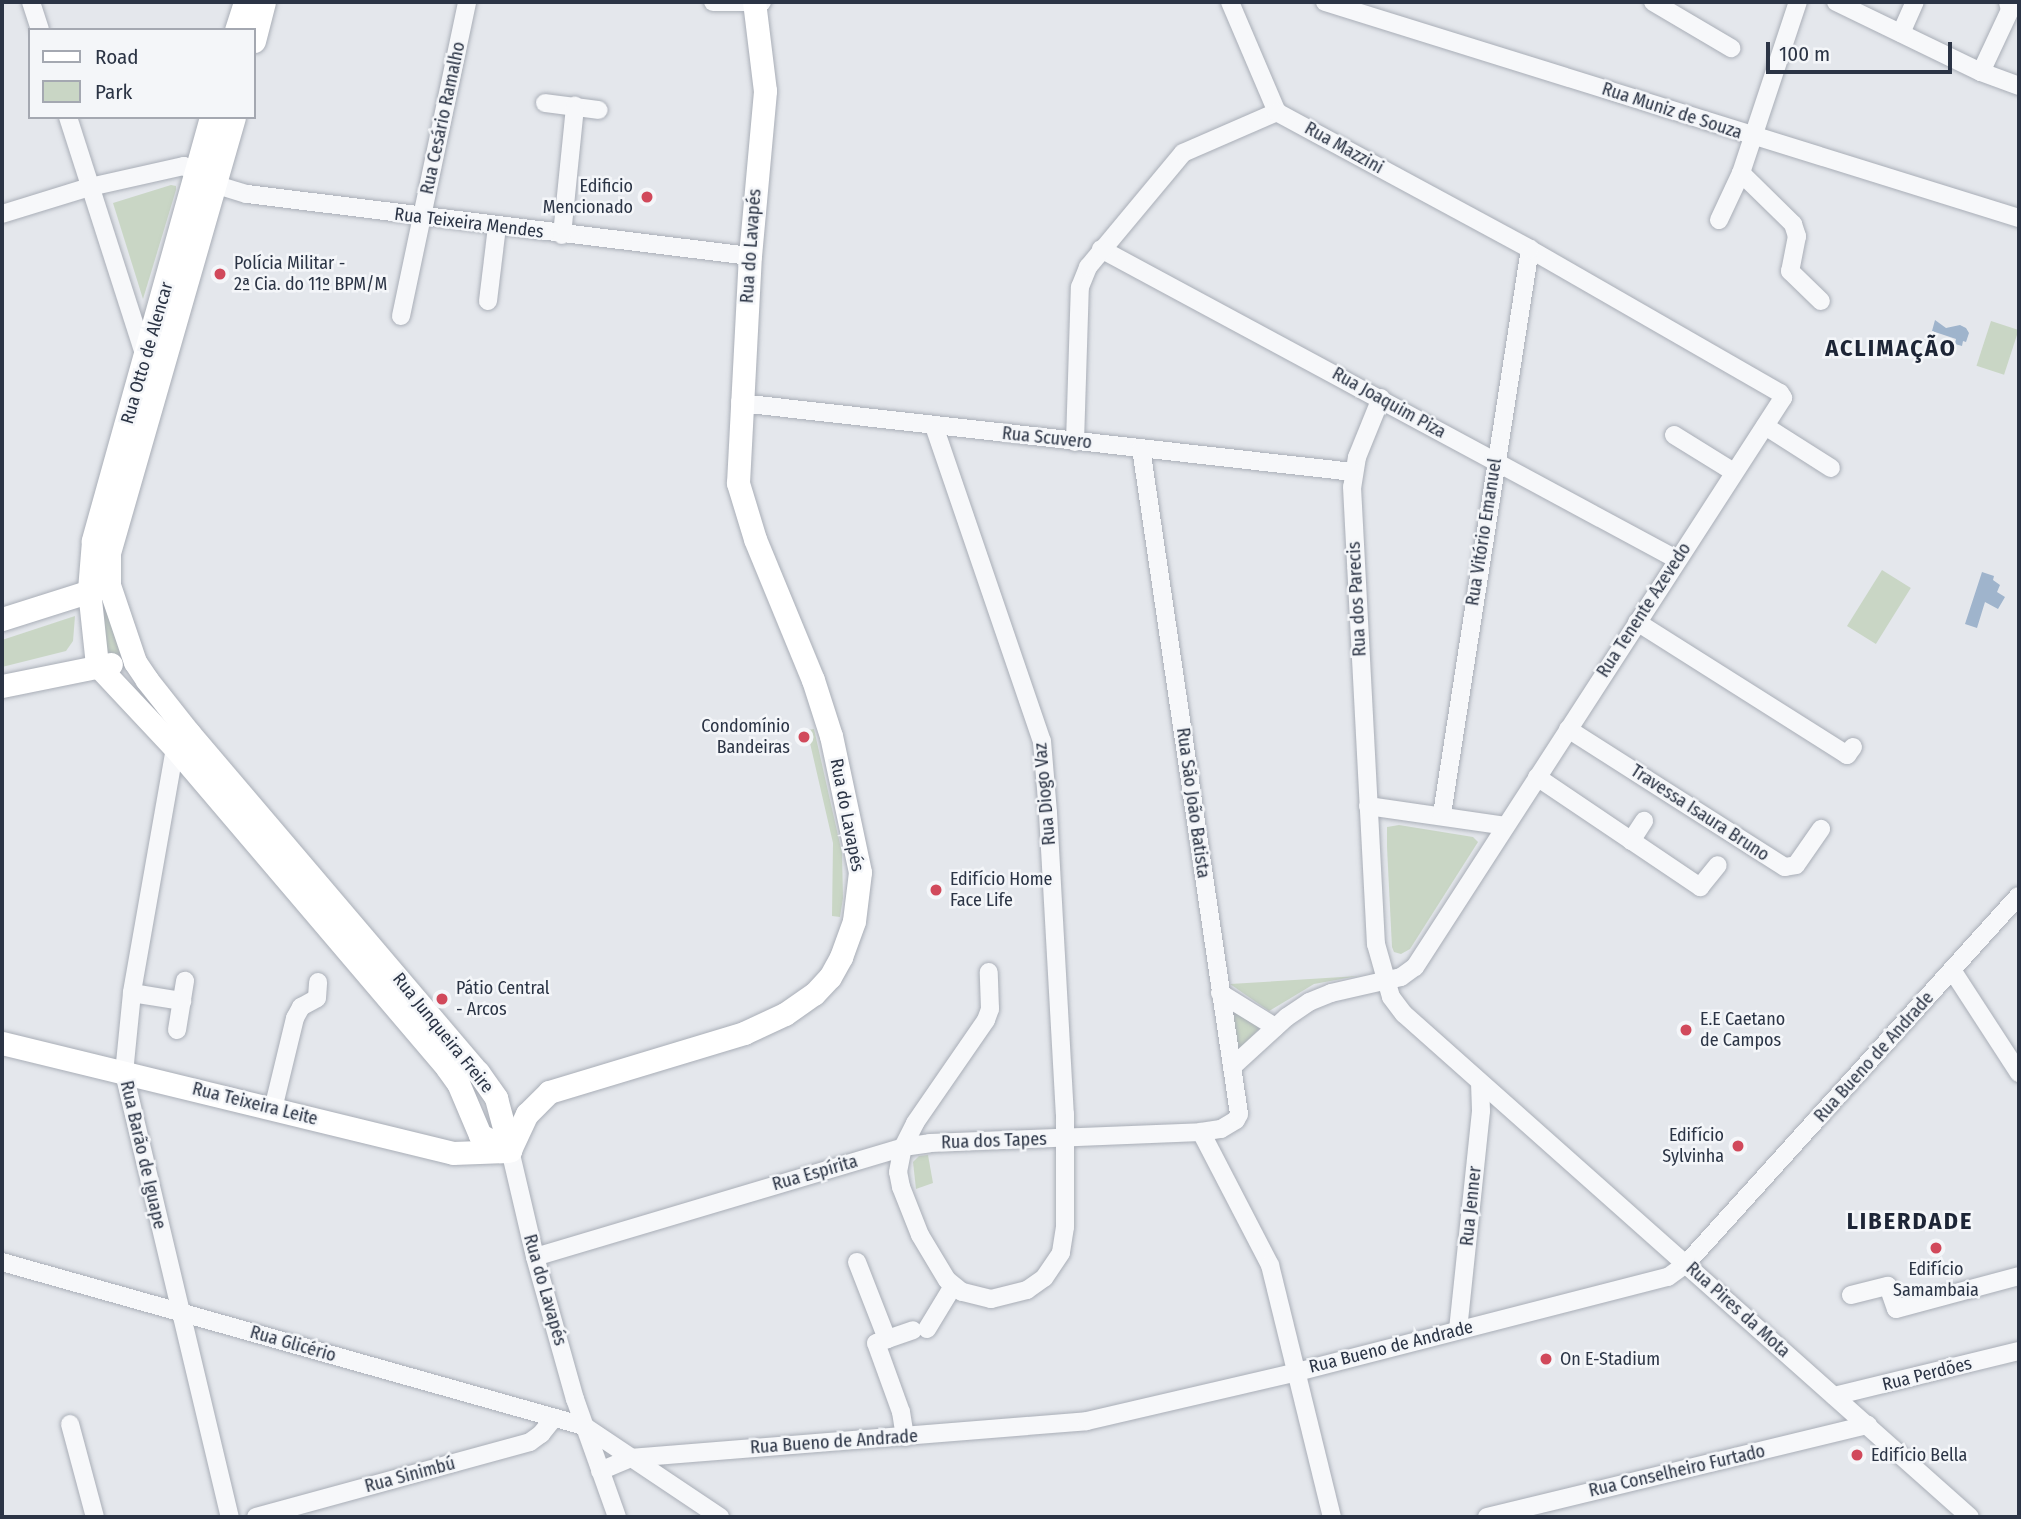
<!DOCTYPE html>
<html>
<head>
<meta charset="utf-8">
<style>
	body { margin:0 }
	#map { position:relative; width:2021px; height:1519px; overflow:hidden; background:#e4e7ec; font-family:"Fira Sans Condensed",sans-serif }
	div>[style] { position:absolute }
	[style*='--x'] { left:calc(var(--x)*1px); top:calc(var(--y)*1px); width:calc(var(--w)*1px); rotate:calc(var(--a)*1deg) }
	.green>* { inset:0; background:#c9d6c5; transform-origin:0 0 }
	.water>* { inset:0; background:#9fb4cc }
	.roads { filter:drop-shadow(0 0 2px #a9aeb7) drop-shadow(0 0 2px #a9aeb7) }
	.minor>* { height:18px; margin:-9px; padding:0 9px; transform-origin:9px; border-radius:9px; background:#f7f8fa }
	.major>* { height:23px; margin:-11.5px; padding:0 11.5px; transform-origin:11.5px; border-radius:11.5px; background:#fff }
	.dots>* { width:19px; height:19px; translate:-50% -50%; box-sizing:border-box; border:4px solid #f4f6f9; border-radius:50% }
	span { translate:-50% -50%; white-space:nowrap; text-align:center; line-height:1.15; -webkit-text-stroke:5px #f4f6f9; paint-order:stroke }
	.street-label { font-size:18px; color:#2b3445 }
	.poi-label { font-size:18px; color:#2b3445 }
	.right { translate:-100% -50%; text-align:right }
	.left { translate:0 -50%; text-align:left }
	.district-label { font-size:24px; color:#1d2536; font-weight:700; letter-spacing:2px }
	.frame { position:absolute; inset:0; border:4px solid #2b3445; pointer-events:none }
	.legend { position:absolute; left:28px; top:28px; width:228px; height:91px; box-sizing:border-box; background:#f4f6f9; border:2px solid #a4a8b1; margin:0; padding:9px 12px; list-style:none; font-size:21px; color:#2b3445 }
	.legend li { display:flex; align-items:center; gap:14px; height:35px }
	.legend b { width:35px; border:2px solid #a4a8b1 }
	.scale { position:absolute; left:1766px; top:42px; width:186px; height:32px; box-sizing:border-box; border:4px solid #2b3445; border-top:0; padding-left:9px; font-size:21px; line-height:24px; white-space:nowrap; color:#2b3445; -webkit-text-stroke:5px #f4f6f9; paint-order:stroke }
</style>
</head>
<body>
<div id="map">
	<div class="green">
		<div style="clip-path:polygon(171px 185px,176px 186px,176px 190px,143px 299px,113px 203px)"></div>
		<div style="left:1991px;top:321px;width:29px;height:47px;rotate:18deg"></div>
		<div style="left:1882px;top:570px;width:34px;height:66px;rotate:32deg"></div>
		<div style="clip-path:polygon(104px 595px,122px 654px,118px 658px,105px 656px)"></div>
		<div style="clip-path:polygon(75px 616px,73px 641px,66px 651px,2px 667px,2px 640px)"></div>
		<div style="clip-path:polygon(814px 729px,842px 853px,843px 898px,840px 917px,832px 916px,833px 843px,807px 730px)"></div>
		<div style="clip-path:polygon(1399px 825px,1473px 837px,1478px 842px,1410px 949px,1401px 954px,1394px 952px,1392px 947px,1387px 847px,1387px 827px)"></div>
		<div style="clip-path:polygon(1358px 976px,1314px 984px,1269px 1011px,1230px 984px)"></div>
		<div style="clip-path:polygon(1231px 1009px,1260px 1028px,1238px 1050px)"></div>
		<div style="clip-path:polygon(928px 1155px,933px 1183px,916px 1189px,913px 1162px,919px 1156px)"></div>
	</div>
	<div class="water">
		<div style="clip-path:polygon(1935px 320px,1946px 328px,1960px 325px,1966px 328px,1969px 333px,1966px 342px,1963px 341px,1962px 346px,1955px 344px,1956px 339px,1932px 331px)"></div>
		<div style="clip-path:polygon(1982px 572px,1994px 576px,1993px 580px,2000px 585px,1997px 592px,2005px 597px,1998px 609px,1985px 602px,1977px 628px,1965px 624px)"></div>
	</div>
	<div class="roads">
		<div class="minor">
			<div style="--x:31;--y:2;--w:29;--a:72"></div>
			<div style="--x:713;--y:2;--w:49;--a:0"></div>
			<div style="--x:1230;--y:2;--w:120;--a:66.9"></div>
			<div style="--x:1325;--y:2;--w:727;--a:17.29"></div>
			<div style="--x:1653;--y:2;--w:91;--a:30.5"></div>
			<div style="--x:1836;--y:2;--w:161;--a:25.8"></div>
			<div style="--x:1981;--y:72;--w:40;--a:20.2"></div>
			<div style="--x:1901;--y:33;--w:34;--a:-66"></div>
			<div style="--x:1981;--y:72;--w:68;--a:-64.9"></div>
			<div style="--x:2010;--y:10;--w:8;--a:-104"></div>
			<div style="--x:545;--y:103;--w:54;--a:7.4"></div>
			<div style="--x:68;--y:117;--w:252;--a:72.2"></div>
			<div style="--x:1741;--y:173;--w:73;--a:44.4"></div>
			<div style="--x:1793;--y:224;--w:13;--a:72"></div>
			<div style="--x:1797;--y:236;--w:36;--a:101"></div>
			<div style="--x:1790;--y:271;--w:43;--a:44.1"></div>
			<div style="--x:2;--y:214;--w:92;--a:-17.1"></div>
			<div style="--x:90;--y:187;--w:96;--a:-12.6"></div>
			<div style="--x:184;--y:166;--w:38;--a:30"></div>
			<div style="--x:217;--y:185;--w:31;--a:17"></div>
			<div style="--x:247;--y:194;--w:507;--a:7.03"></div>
			<div style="--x:1719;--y:220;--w:52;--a:-64.9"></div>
			<div style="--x:1741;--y:173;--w:180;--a:-71.6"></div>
			<div style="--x:562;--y:235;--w:130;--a:-84.2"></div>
			<div style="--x:1101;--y:249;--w:653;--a:28.33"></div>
			<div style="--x:488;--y:301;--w:75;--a:-83.1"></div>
			<div style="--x:401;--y:316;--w:321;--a:-78.1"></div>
			<div style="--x:1381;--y:398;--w:64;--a:112.1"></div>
			<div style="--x:1357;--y:457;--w:30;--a:99"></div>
			<div style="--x:1352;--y:487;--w:458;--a:87"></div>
			<div style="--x:1376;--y:944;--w:55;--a:74.2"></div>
			<div style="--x:1391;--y:997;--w:21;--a:53"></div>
			<div style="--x:1404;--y:1014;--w:757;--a:41.63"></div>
			<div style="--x:740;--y:403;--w:617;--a:6.42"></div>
			<div style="--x:934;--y:426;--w:333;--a:71.1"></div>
			<div style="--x:1042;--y:741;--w:72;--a:85.2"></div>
			<div style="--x:1048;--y:813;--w:301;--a:86.8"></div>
			<div style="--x:1065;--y:1114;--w:113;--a:90"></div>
			<div style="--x:1065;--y:1227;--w:26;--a:99"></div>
			<div style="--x:1061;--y:1253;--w:30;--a:124"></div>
			<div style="--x:1044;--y:1278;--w:21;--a:145"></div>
			<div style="--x:1027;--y:1290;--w:37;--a:166"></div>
			<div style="--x:991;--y:1299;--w:30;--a:-166"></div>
			<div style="--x:962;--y:1292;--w:19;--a:-141"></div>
			<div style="--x:947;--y:1280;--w:52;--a:-121"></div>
			<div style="--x:920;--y:1235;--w:52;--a:-111.6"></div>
			<div style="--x:901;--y:1187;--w:15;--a:-101"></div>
			<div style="--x:898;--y:1172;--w:25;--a:-79"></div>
			<div style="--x:903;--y:1147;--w:27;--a:-63"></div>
			<div style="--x:915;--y:1123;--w:125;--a:-55.4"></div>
			<div style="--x:986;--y:1020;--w:12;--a:-70"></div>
			<div style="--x:990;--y:1009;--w:37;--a:-92"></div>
			<div style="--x:1765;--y:426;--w:78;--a:32.5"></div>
			<div style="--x:1674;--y:435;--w:70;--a:31.7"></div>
			<div style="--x:1075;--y:442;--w:155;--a:-88.2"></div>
			<div style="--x:1080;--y:287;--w:22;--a:-68"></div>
			<div style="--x:1088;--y:267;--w:148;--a:-50.2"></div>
			<div style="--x:1183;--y:153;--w:103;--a:-23.6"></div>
			<div style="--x:1637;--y:622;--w:249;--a:32.3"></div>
			<div style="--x:1847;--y:755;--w:10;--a:-53"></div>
			<div style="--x:1568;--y:729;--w:257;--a:32.5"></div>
			<div style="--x:1785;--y:867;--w:11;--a:-10"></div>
			<div style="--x:1796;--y:865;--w:44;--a:-55.2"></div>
			<div style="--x:175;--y:748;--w:249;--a:100"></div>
			<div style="--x:132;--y:993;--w:80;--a:95.7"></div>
			<div style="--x:124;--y:1073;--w:456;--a:76.6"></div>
			<div style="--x:1537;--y:777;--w:197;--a:34"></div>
			<div style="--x:1700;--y:887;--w:28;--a:-51"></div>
			<div style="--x:1368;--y:806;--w:139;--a:8.2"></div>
			<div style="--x:1442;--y:814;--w:572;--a:-81.15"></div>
			<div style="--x:1631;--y:841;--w:24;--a:-57"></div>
			<div style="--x:1952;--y:970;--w:123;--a:57"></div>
			<div style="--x:132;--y:993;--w:51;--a:9.1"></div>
			<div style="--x:1220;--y:993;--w:65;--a:31.7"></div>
			<div style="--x:177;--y:1030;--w:50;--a:-80.7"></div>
			<div style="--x:1232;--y:1067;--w:74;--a:-42.3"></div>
			<div style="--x:1287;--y:1017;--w:27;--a:-34"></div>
			<div style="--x:1309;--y:1002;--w:24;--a:-22"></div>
			<div style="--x:1331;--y:993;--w:72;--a:-12.9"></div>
			<div style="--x:1401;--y:977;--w:17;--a:-36"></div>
			<div style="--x:1415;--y:967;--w:678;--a:-57.11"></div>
			<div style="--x:1783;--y:398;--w:6;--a:-121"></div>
			<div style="--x:1780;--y:393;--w:289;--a:-150.1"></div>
			<div style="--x:1530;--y:249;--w:288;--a:-151.6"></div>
			<div style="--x:273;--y:1109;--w:94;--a:-76.4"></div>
			<div style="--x:295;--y:1018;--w:13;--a:-61"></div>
			<div style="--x:301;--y:1007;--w:18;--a:-29"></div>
			<div style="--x:317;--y:998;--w:16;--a:-86"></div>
			<div style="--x:1201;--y:1132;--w:150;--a:62.6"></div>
			<div style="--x:1270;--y:1265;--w:260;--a:76.2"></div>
			<div style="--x:510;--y:1150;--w:110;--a:76.8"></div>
			<div style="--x:535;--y:1257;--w:148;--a:74.3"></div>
			<div style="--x:575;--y:1399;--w:125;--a:70.4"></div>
			<div style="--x:535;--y:1257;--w:384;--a:-16.6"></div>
			<div style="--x:903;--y:1147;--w:27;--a:-8"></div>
			<div style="--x:930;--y:1143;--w:271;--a:-2.3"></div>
			<div style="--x:1201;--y:1132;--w:20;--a:-9"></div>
			<div style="--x:1221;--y:1129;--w:17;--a:-31"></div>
			<div style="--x:1236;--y:1120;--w:7;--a:-63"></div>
			<div style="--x:1239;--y:1114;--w:673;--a:-98.37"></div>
			<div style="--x:2;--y:1262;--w:605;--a:15.74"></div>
			<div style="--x:584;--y:1426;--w:164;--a:33.8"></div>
			<div style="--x:857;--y:1262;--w:83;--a:68.7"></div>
			<div style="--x:1851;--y:1295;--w:38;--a:-14"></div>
			<div style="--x:1888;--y:1286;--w:24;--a:71"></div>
			<div style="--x:1896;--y:1309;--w:127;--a:-15"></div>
			<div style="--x:927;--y:1329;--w:50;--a:-58.8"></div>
			<div style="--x:1458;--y:1330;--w:220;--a:-84"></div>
			<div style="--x:1481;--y:1111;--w:28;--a:-92"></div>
			<div style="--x:1834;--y:1396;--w:190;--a:-13.7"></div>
			<div style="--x:70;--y:1424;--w:96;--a:75"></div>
			<div style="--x:905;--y:1437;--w:25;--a:-99"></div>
			<div style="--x:901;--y:1412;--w:73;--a:-109.9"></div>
			<div style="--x:876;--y:1343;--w:39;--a:-19"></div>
			<div style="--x:600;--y:1471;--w:33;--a:-23"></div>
			<div style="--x:630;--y:1458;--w:458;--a:-4.6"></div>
			<div style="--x:1087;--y:1421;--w:216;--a:-13.1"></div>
			<div style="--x:1297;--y:1372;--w:383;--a:-14.4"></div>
			<div style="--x:1668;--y:1277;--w:22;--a:-36"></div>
			<div style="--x:1686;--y:1264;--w:496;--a:-47.9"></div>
			<div style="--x:256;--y:1517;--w:284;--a:-15.3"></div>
			<div style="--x:530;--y:1442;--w:14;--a:-36"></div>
			<div style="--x:541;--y:1434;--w:21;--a:-51"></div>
			<div style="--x:1487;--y:1517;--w:392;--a:-13.6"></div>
		</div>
		<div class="major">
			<div style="--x:236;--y:30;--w:29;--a:-72"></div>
			<div style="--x:254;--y:41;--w:40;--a:-75.6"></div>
			<div style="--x:211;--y:117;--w:440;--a:105.6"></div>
			<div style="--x:93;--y:541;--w:49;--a:94.7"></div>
			<div style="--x:89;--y:590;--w:75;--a:83.9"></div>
			<div style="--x:97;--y:665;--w:114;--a:46.8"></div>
			<div style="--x:175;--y:748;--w:420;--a:49.6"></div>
			<div style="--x:447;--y:1068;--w:19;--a:54"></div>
			<div style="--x:458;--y:1083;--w:56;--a:67.1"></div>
			<div style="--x:480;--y:1135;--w:34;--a:27"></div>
			<div style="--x:234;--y:117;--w:454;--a:106"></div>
			<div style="--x:109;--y:553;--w:32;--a:90"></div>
			<div style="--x:109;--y:585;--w:81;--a:71.3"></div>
			<div style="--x:135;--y:662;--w:22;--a:56"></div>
			<div style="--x:147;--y:680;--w:68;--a:51.6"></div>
			<div style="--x:189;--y:733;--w:445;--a:49.6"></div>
			<div style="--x:478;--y:1072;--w:32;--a:55"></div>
			<div style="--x:496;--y:1098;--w:54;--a:74.9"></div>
			<div style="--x:2;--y:619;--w:106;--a:-17.6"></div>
			<div style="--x:2;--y:686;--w:111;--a:-11.4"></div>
			<div style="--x:2;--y:1043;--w:464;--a:13.7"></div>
			<div style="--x:453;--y:1153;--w:54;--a:-2.1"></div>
			<div style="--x:510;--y:1150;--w:40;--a:-65"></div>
			<div style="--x:527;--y:1114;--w:31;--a:-45"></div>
			<div style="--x:549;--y:1092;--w:204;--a:-16.8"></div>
			<div style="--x:744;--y:1033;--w:45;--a:-24.9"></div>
			<div style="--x:785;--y:1014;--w:35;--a:-35"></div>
			<div style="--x:814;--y:994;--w:23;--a:-47"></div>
			<div style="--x:830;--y:977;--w:23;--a:-61"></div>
			<div style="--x:841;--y:957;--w:38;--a:-70"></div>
			<div style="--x:854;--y:921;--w:49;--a:-83"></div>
			<div style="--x:860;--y:872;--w:139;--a:-102"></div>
			<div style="--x:831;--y:736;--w:59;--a:-107.8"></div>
			<div style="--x:813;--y:680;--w:152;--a:-112.4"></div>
			<div style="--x:755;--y:539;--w:59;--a:-106.9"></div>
			<div style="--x:738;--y:483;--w:227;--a:-87"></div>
			<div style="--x:750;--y:256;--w:166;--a:-84.8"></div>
			<div style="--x:765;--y:91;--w:90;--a:-97"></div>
		</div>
	</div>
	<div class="dots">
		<div style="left:647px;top:197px;background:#d1495b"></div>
		<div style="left:220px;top:274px;background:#d1495b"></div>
		<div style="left:804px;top:737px;background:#d1495b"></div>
		<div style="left:936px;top:890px;background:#d1495b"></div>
		<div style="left:442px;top:999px;background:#d1495b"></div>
		<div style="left:1686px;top:1030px;background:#d1495b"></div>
		<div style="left:1738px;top:1146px;background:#d1495b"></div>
		<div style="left:1936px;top:1248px;background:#d1495b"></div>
		<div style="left:1546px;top:1359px;background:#d1495b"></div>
		<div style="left:1857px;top:1455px;background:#d1495b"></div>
	</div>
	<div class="street-label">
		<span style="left:1672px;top:111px;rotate:18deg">Rua Muniz de Souza</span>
		<span style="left:443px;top:118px;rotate:-78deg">Rua Cesário Ramalho</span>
		<span style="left:1344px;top:148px;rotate:29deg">Rua Mazzini</span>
		<span style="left:469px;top:223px;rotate:7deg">Rua Teixeira Mendes</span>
		<span style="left:751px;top:246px;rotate:-86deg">Rua do Lavapés</span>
		<span style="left:147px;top:353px;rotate:-74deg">Rua Otto de Alencar</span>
		<span style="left:1389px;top:403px;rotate:29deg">Rua Joaquim Piza</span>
		<span style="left:1047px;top:438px;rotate:6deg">Rua Scuvero</span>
		<span style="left:1484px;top:532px;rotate:-81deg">Rua Vitório Emanuel</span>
		<span style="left:1357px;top:599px;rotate:-93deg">Rua dos Parecis</span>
		<span style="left:1644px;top:610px;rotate:-57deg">Rua Tenente Azevedo</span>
		<span style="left:1045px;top:794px;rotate:-95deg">Rua Diogo Vaz</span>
		<span style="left:1193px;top:803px;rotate:82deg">Rua São João Batista</span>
		<span style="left:1700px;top:813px;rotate:33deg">Travessa Isaura Bruno</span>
		<span style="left:847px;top:815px;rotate:79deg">Rua do Lavapés</span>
		<span style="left:443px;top:1033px;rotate:51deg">Rua Junqueira Freire</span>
		<span style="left:1874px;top:1057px;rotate:-48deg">Rua Bueno de Andrade</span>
		<span style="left:255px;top:1104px;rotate:14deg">Rua Teixeira Leite</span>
		<span style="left:994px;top:1141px;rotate:-2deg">Rua dos Tapes</span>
		<span style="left:143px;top:1155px;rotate:77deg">Rua Barão de Iguape</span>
		<span style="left:815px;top:1173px;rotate:-16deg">Rua Espírita</span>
		<span style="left:1471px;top:1206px;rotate:-84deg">Rua Jenner</span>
		<span style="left:545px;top:1290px;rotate:74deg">Rua do Lavapés</span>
		<span style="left:1738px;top:1310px;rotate:42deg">Rua Pires da Mota</span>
		<span style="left:293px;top:1344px;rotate:16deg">Rua Glicério</span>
		<span style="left:1391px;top:1347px;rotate:-14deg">Rua Bueno de Andrade</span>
		<span style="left:1927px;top:1374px;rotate:-14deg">Rua Perdões</span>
		<span style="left:834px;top:1442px;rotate:-4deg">Rua Bueno de Andrade</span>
		<span style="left:1677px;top:1471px;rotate:-13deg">Rua Conselheiro Furtado</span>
		<span style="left:410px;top:1475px;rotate:-15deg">Rua Sinimbú</span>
	</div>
	<div class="poi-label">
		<span class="right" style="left:633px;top:197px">Edificio<br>Mencionado</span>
		<span class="left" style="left:234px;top:274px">Polícia Militar -<br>2ª Cia. do 11º BPM/M</span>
		<span class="right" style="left:790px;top:737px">Condomínio<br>Bandeiras</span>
		<span class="left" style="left:950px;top:890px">Edifício Home<br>Face Life</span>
		<span class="left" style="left:456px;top:999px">Pátio Central<br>- Arcos</span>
		<span class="left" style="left:1700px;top:1030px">E.E Caetano<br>de Campos</span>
		<span class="right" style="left:1724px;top:1146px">Edifício<br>Sylvinha</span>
		<span style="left:1936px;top:1280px">Edifício<br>Samambaia</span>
		<span class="left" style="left:1560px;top:1359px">On E-Stadium</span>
		<span class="left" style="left:1871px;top:1455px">Edifício Bella</span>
	</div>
	<div class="district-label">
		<span style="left:1891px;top:349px">ACLIMAÇÃO</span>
		<span style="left:1910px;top:1222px">LIBERDADE</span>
	</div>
	<div class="frame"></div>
	<ul class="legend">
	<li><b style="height:9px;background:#fff"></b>Road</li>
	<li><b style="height:19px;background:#c9d6c5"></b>Park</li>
	</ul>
	<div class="scale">100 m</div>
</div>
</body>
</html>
